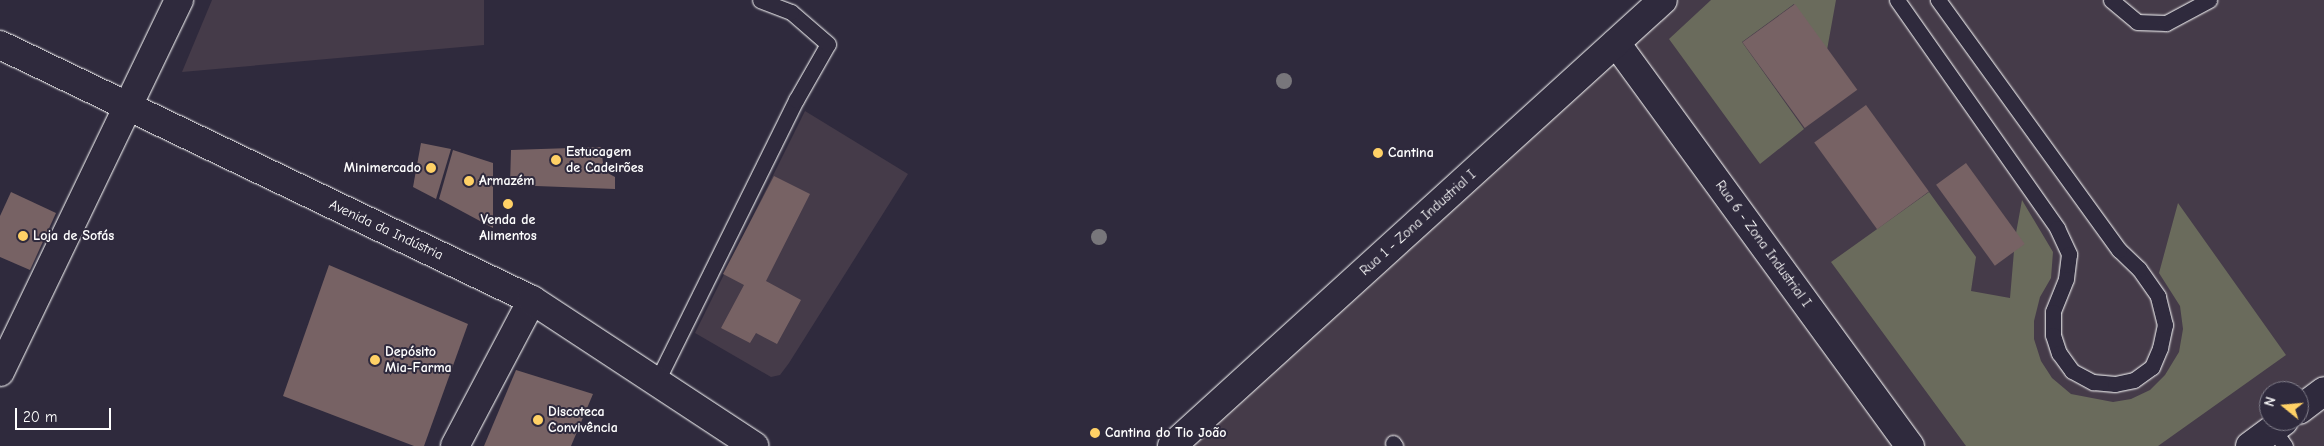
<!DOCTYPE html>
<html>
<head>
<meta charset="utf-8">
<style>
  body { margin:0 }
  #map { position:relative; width:2324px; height:446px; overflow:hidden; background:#2f2a3d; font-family:"Comic Neue",sans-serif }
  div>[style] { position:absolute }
  .built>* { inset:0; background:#453b49 }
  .green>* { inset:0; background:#6a6b5c }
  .building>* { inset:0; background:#776264; transform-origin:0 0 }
  .roads { filter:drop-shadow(0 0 1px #fff) drop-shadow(0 0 1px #fff) }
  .lane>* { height:15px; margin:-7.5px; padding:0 7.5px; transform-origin:7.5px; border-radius:7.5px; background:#2f2a3d }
  .street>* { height:28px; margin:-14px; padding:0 14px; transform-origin:14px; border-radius:14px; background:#2f2a3d }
  .secondary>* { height:28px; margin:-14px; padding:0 14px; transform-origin:14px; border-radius:14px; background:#2f2a3d }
  .trees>* { width:16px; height:16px; margin:-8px; border-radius:50%; background:#78767b }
  .dots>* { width:14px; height:14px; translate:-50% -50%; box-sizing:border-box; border:2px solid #2f2a3d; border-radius:50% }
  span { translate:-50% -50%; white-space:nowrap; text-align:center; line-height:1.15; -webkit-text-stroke:4px #2f2a3d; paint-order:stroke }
  .poi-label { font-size:14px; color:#fff; font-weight:700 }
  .left { translate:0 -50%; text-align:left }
  .right { translate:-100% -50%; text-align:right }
  .street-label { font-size:14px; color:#fff }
  .north { position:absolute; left:2259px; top:381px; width:50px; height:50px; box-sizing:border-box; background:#2f2a3d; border:1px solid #827f8b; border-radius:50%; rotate:287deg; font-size:14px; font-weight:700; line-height:20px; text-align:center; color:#fff }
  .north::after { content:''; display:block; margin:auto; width:18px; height:22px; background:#ffd166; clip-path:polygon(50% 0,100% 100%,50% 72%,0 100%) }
  .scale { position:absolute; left:15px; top:408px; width:96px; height:22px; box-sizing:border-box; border:2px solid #fff; border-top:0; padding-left:6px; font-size:15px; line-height:18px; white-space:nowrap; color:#fff; -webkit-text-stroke:4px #2f2a3d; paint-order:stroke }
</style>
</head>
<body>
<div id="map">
  <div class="built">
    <i style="clip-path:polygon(212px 0,484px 0,484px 45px,182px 72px)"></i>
    <i style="clip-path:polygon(evenodd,1663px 0,2324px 0,2324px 446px,1172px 446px,1663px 0,2269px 391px,2299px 391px,2299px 421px,2269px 421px,2269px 391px)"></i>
    <i style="clip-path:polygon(805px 111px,908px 174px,789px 363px,780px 375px,771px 377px,695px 333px)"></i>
  </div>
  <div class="green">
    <i style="clip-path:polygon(1711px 0,1836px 0,1827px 50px,1794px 4px,1742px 42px,1804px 129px,1760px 164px,1669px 39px)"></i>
    <i style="clip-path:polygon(1929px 192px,1976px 257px,1971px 291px,2010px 298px,2014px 251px,2024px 244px,2016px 233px,2022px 200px,2053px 252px,2051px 278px,2040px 297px,2034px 321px,2034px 339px,2041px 361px,2052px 378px,2071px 394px,2113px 402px,2131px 399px,2150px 390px,2165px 375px,2179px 352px,2183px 329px,2180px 306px,2159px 273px,2178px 203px,2286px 355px,2158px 446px,1966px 446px,1831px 262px)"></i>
  </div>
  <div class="building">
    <i style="left:1795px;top:4px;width:106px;height:65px;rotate:54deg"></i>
    <i style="left:1866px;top:105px;width:107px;height:64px;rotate:54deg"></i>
    <i style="clip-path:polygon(421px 143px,451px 149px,436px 199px,413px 187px)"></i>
    <i style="clip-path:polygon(601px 147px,604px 171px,615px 177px,615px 189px,510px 185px,511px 150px)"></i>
    <i style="clip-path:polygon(453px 150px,493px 163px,493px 228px,439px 199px)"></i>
    <i style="left:1966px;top:163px;width:100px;height:37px;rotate:54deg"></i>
    <i style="clip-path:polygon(774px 176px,810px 194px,766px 281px,801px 300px,777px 344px,756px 333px,750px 343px,721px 328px,744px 285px,723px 274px)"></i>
    <i style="clip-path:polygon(11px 192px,56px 213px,30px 270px,0 257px,0 216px)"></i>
    <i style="clip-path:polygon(329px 265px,468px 324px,424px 446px,414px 446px,283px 396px)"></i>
    <i style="clip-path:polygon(516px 370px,593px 394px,571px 446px,484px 446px)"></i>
  </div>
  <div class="roads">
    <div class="lane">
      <i style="left:1897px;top:0;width:279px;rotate:54.9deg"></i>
      <i style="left:2057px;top:228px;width:29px;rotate:65deg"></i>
      <i style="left:2069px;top:254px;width:25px;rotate:97deg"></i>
      <i style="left:2066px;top:279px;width:35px;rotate:112deg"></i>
      <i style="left:2053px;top:312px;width:23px;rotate:90deg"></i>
      <i style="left:2053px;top:335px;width:19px;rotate:72deg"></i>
      <i style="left:2059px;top:353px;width:22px;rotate:54deg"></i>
      <i style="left:2072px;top:371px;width:24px;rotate:28deg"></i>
      <i style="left:2093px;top:382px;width:22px;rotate:5deg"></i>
      <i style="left:2115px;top:384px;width:19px;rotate:-12deg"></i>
      <i style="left:2134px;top:380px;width:22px;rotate:-36deg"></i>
      <i style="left:2152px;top:367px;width:21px;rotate:-67deg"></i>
      <i style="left:2160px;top:348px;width:24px;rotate:-78deg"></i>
      <i style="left:2165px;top:325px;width:30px;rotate:-104deg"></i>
      <i style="left:2158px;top:296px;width:33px;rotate:-125deg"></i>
      <i style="left:2139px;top:269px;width:28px;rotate:-136deg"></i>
      <i style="left:2119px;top:250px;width:309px;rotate:-125.9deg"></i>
      <i style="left:2111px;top:0;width:34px;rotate:40deg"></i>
      <i style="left:2137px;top:22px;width:29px;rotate:2deg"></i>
      <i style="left:2166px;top:23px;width:49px;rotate:-28.1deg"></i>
      <i style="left:656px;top:383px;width:316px;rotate:-63.7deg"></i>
      <i style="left:796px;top:100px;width:64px;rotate:-60.3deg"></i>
      <i style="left:828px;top:44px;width:49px;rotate:-139.1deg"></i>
      <i style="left:791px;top:12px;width:33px;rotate:-159deg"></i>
      <i style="left:2273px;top:429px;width:21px;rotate:55deg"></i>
      <i style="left:1393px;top:443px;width:4px;rotate:56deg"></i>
    </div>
    <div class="street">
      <i style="left:1616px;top:43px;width:499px;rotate:53.9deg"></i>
      <i style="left:0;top:372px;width:413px;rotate:-64.3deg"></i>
      <i style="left:2299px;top:410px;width:31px;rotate:-37deg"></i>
      <i style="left:455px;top:446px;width:165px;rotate:-62.2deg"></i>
      <i style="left:1172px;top:446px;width:663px;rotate:-42.25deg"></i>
      <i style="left:2250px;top:446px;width:42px;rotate:-36.3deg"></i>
    </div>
    <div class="secondary">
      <i style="left:0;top:45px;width:590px;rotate:25.61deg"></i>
      <i style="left:532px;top:300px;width:266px;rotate:33.3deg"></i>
    </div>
  </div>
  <div class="trees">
    <i style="left:1284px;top:81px"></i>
    <i style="left:1099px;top:237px"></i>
  </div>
  <div class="dots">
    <i style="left:1378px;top:153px;background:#ffd166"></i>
    <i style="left:556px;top:160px;background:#ffd166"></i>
    <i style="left:431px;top:168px;background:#ffd166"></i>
    <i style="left:469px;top:181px;background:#ffd166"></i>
    <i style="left:508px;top:204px;background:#ffd166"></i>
    <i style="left:23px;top:236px;background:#ffd166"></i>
    <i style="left:375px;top:360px;background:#ffd166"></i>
    <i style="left:538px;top:420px;background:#ffd166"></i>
    <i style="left:1095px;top:433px;background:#ffd166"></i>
  </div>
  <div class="poi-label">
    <span class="left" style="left:566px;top:160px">Estucagem<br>de Cadeirões</span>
    <span class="left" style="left:1388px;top:153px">Cantina</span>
    <span class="right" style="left:421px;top:168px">Minimercado</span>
    <span class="left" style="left:479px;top:181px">Armazém</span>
    <span style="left:508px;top:228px">Venda de<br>Alimentos</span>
    <span class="left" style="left:33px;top:236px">Loja de Sofás</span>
    <span class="left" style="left:385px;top:360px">Depósito<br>Mia-Farma</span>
    <span class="left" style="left:548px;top:420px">Discoteca<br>Convivência</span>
    <span class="left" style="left:1105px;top:433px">Cantina do Tio João</span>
  </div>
  <div class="street-label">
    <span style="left:1418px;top:223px;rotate:-42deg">Rua 1 - Zona Industrial I</span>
    <span style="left:386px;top:230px;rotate:25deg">Avenida da Indústria</span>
    <span style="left:1763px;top:244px;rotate:54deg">Rua 6 - Zona Industrial I</span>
  </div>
  <div class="north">N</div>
  <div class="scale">20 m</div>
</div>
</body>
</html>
